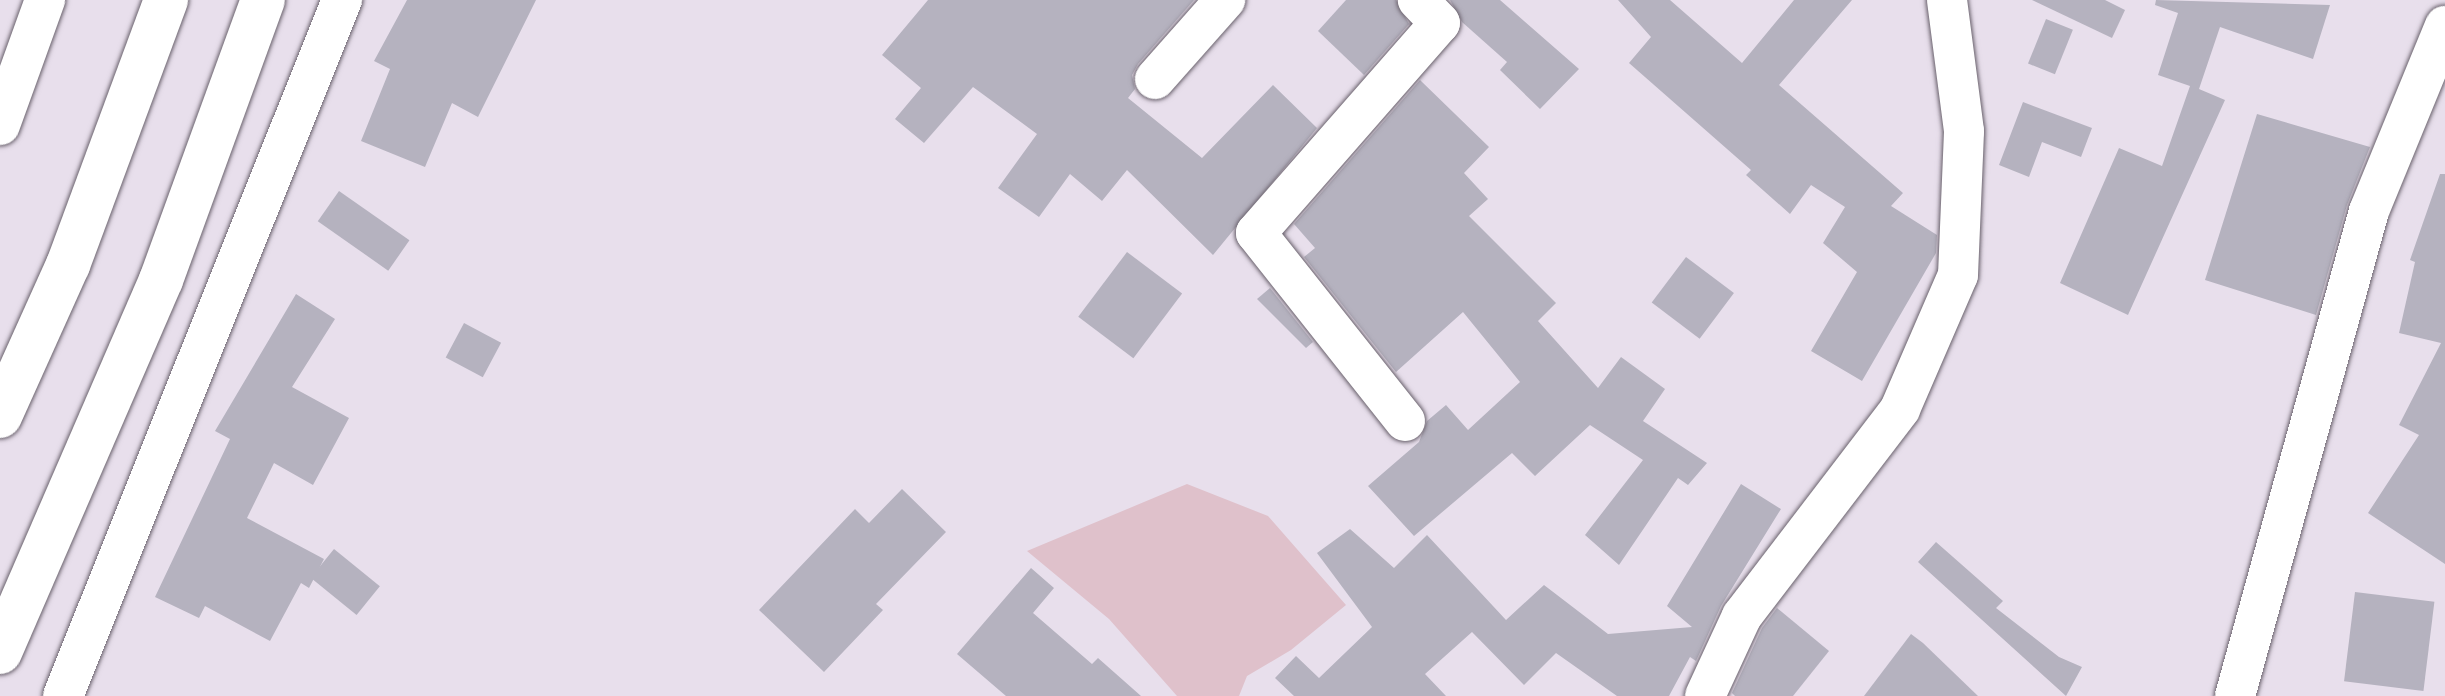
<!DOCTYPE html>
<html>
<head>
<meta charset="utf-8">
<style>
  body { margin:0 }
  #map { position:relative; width:2445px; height:696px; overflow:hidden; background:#e8dfec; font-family:Poppins,sans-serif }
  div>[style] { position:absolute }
  .green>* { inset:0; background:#dfc1cb }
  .building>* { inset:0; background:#b5b2bf; transform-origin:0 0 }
  .roads { filter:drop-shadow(0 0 2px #69616c) drop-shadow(0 0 2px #69616c) }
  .street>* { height:40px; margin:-20px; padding:0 20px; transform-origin:20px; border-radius:20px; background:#fff }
  .secondary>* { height:44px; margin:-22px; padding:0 22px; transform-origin:22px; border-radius:22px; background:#fff }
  span { translate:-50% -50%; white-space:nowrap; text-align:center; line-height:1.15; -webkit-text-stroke:7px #fff; paint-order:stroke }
</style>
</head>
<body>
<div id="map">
  <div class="green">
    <i style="clip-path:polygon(1187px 484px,1268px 516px,1346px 605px,1291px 650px,1247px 676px,1239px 696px,1177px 696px,1109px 619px,1027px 551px)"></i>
  </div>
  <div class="building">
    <i style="clip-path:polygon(407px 0,536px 0,478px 117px,452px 103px,425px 167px,361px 141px,390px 69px,374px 61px)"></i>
    <i style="clip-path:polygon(928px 0,1194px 0,1138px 64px,1132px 75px,1135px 89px,1128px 98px,1202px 158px,1273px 85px,1317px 128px,1213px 255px,1127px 170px,1102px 201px,1070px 174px,1039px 217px,998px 188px,1037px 134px,973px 87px,924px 143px,895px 119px,921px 88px,882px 55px)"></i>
    <i style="clip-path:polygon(1346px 0,1396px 0,1409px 24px,1364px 75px,1318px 31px)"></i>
    <i style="clip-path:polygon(1450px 0,1500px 0,1579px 69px,1540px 109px,1500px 70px,1507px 62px,1462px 22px)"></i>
    <i style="clip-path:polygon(1618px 0,1670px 0,1742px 63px,1794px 0,1852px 0,1779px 85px,1903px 193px,1891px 206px,1937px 235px,1936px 253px,1862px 381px,1811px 351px,1857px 272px,1823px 243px,1845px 207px,1811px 185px,1790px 214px,1746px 175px,1751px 170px,1629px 63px,1651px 37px)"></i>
    <i style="clip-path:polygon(2032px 0,2105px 0,2125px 10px,2112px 38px)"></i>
    <i style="clip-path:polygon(2156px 0,2330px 5px,2313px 59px,2220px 27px,2199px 89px,2225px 100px,2128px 315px,2060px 283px,2119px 148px,2162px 166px,2190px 86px,2158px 75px,2178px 13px,2155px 5px)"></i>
    <i style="left:2046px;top:19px;width:29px;height:48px;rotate:22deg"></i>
    <i style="clip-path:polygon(1420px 80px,1489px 147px,1464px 173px,1488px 199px,1469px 216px,1556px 303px,1538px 321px,1598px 388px,1621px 357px,1665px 389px,1643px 421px,1707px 463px,1688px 485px,1678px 478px,1619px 565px,1585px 535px,1643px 460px,1590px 425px,1535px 476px,1512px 453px,1414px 536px,1368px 486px,1419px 442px,1427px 421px,1446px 405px,1468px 430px,1520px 382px,1463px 312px,1396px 372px,1304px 257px,1315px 248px,1294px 224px)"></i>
    <i style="clip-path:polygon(2023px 102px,2092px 128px,2081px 157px,2042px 142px,2029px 177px,1999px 165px)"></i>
    <i style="clip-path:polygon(2257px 114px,2370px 147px,2347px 205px,2316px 315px,2205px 280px)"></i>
    <i style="clip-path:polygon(2440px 174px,2445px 174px,2445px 564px,2368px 513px,2419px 435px,2399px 425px,2441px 343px,2399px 333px,2415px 262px,2410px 260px)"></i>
    <i style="left:339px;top:191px;width:86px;height:37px;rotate:35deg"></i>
    <i style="left:1127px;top:252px;width:69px;height:81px;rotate:37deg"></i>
    <i style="left:1686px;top:257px;width:60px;height:57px;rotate:37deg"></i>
    <i style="clip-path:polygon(1270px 288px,1313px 342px,1306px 348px,1257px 299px)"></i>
    <i style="clip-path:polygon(296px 294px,335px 319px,292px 387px,349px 418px,313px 485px,274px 463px,247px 518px,324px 559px,309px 588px,301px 583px,270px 641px,205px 606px,199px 618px,155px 597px,230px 439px,215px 431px)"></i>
    <i style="left:464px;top:323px;width:42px;height:39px;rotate:28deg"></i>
    <i style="clip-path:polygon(1741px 484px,1781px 509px,1721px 606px,1696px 661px,1690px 657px,1669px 696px,1617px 696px,1556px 653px,1524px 685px,1472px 632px,1425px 674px,1446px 696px,1294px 696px,1275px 678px,1296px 656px,1319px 678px,1372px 627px,1317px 553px,1350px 529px,1394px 568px,1427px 535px,1506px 620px,1544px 585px,1608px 634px,1692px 627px,1667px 606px)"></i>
    <i style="clip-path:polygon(902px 489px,946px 532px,876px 604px,883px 610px,824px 672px,759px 610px,855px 509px,869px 523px)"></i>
    <i style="clip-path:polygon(1936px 542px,2003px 601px,1996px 608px,2059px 657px,2082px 667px,2066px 696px,1918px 562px)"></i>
    <i style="left:334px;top:549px;width:59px;height:37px;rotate:39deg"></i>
    <i style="clip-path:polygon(1031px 568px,1054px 588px,1033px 613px,1092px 664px,1098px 658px,1141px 696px,1006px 696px,957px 654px)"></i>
    <i style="left:2355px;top:592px;width:80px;height:90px;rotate:7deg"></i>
    <i style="clip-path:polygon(1777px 608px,1829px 651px,1793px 696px,1735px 696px,1732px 693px,1762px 628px)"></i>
    <i style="clip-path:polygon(1911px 634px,1923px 643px,1978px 696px,1864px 696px)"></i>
  </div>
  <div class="roads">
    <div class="street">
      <i style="left:1155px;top:79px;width:106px;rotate:-48.5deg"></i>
      <i style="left:0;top:125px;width:133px;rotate:-70.2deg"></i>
      <i style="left:1405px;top:421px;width:240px;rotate:-128.4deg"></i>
      <i style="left:1256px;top:233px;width:279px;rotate:-48.8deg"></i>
      <i style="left:1440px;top:23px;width:32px;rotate:-134deg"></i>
      <i style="left:63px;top:696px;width:750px;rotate:-68.16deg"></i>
      <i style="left:1705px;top:696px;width:88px;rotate:-65.2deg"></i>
      <i style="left:1742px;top:616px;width:260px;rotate:-52.6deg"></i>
      <i style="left:1900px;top:409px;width:146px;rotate:-66.6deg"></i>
      <i style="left:1958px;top:275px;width:144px;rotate:-87.6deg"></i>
      <i style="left:1964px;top:131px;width:132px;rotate:-97.4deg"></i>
      <i style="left:2235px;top:696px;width:503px;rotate:-74.56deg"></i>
      <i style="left:2369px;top:211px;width:200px;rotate:-67.7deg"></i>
    </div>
    <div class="secondary">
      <i style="left:0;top:416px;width:166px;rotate:-65.8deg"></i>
      <i style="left:68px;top:265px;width:283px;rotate:-69.7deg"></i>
      <i style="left:0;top:652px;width:405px;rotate:-66.6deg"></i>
      <i style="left:161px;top:280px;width:298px;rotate:-70deg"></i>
    </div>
  </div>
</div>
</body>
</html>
